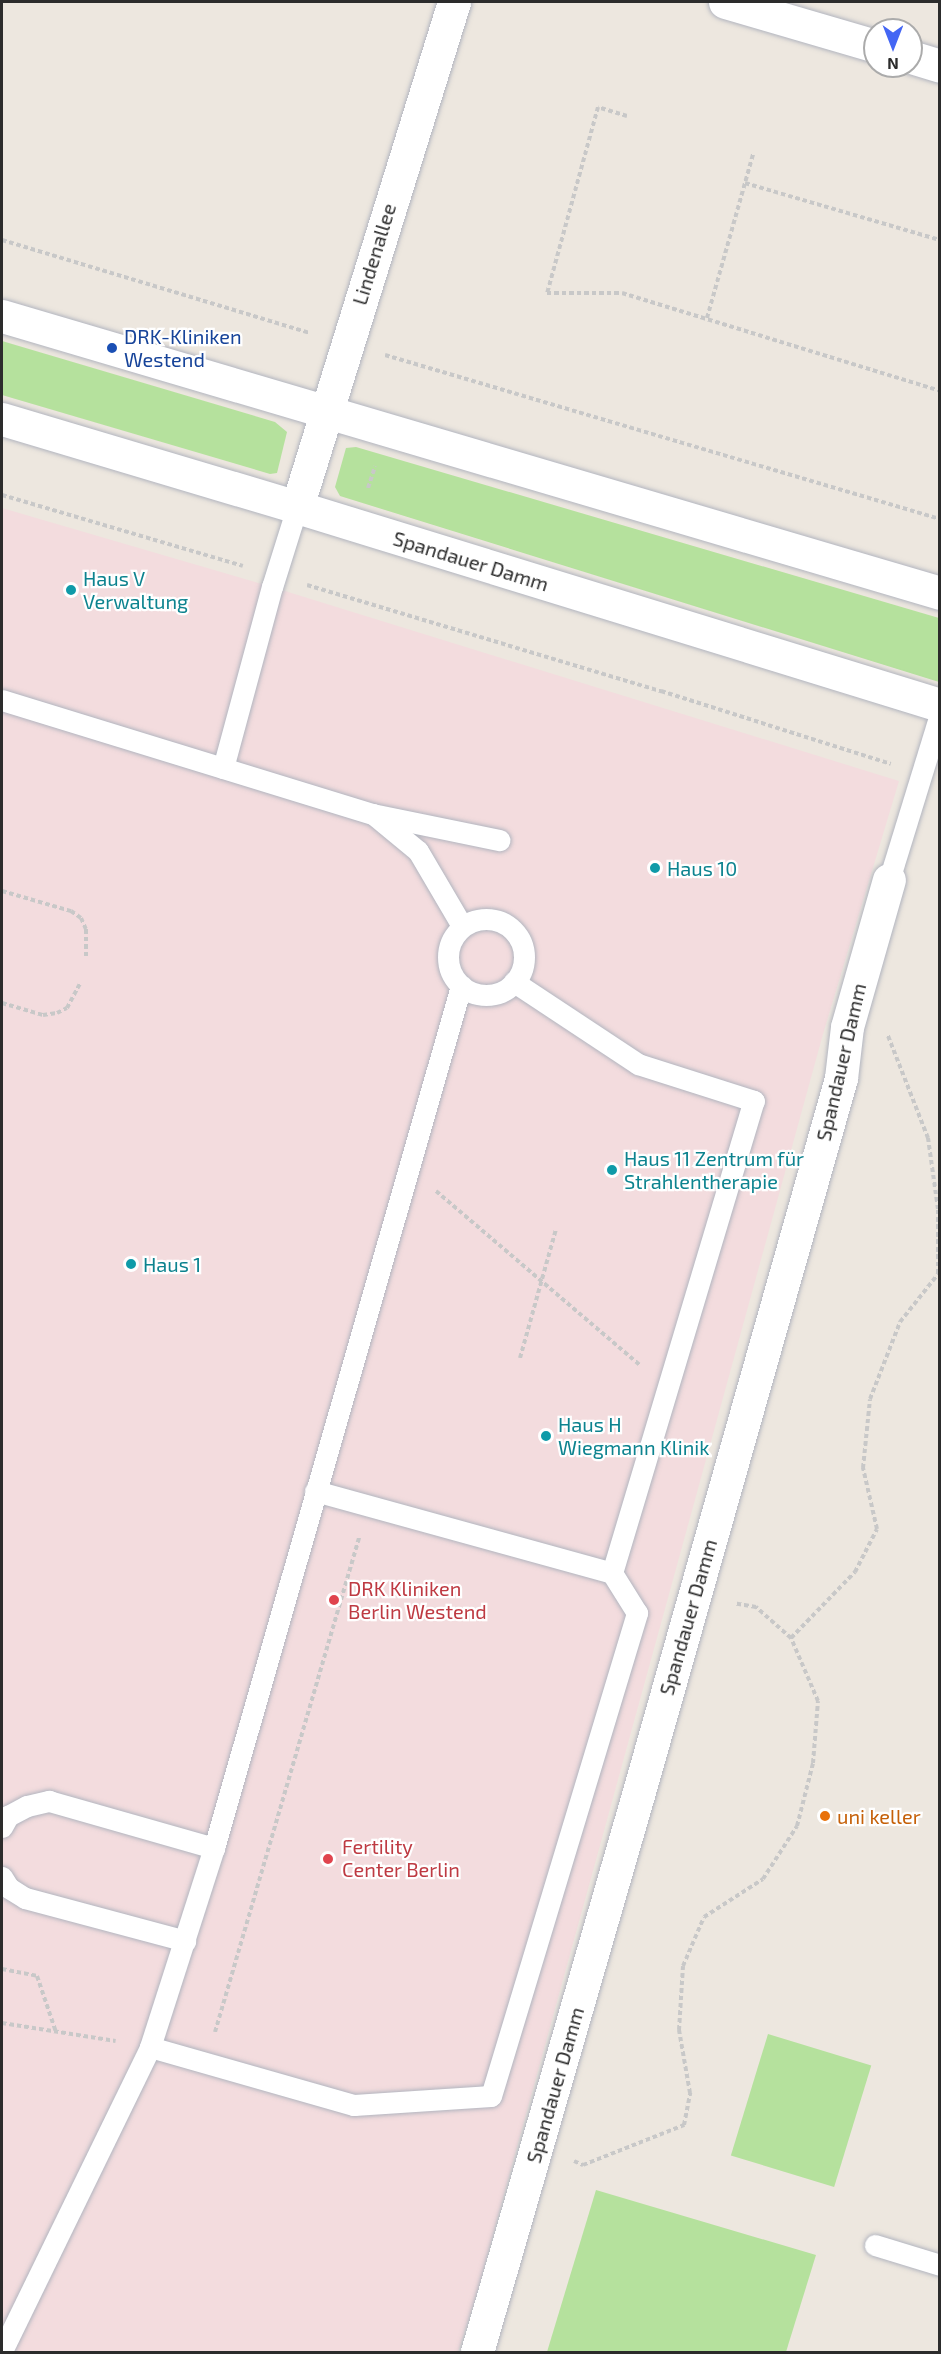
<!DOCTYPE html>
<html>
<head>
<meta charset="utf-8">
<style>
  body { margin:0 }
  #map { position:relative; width:941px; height:2354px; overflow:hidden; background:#ede7df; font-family:"Exo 2",sans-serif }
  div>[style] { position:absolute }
  .medical>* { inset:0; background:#f3dcde }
  .green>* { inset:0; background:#b5e19d; transform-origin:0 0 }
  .path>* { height:4px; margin-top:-2px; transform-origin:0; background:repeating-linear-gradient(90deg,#c8c8c8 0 4.5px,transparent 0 7.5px) }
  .roads { filter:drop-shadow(0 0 2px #b2b5bf) drop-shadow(0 0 2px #b2b5bf) }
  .service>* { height:21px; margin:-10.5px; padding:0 10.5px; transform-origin:10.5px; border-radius:10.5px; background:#fff }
  .service>.ring { margin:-10.5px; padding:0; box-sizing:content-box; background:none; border:21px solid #fff; border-radius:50% }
  .minor>* { height:33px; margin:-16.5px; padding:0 16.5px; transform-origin:16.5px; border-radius:16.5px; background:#fff }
  .secondary>* { height:33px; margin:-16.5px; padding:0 16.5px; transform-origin:16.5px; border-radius:16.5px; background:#fff }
  .dots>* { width:16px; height:16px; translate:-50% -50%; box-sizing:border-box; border:3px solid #fff; border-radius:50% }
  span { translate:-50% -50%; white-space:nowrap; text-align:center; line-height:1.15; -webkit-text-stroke:4.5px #fff; paint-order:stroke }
  .street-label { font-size:20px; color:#2c2c2c }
  .transit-label { font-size:20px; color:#164399 }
  .left { translate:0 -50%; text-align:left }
  .culture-label { font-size:20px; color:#0d838f }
  .health-label { font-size:20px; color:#be3a42 }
  .food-label { font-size:20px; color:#c56008 }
  .frame { position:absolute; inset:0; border:3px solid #2c2c2c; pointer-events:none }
  .north { position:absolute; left:863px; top:18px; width:60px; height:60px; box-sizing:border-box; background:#fff; border:2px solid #ababab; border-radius:50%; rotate:180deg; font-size:16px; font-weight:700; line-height:24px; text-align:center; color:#2c2c2c }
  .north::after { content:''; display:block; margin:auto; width:21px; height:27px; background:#4466f4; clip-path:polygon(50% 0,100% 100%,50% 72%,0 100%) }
</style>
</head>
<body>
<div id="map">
  <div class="medical">
    <i style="clip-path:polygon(2px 508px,272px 587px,899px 781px,823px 1034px,478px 2289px,458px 2352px,2px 2352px)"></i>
  </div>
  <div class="green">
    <i style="clip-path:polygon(2px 341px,275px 422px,287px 432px,277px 473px,270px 474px,2px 395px)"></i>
    <i style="clip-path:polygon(356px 447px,939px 618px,939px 682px,340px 496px,335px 487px,346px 448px)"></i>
    <i style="left:768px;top:2034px;width:108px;height:127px;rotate:17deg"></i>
    <i style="clip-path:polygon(596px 2190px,816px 2255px,786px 2352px,547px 2352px)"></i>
  </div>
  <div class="path">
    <i style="left:627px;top:116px;width:30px;rotate:-163deg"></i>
    <i style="left:598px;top:107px;width:193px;rotate:105.3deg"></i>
    <i style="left:547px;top:293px;width:75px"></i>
    <i style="left:622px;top:293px;width:333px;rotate:17.1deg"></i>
    <i style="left:745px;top:183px;width:203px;rotate:16.3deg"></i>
    <i style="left:2px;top:240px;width:322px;rotate:16.8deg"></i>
    <i style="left:707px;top:318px;width:170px;rotate:-74.3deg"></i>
    <i style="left:385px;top:355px;width:579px;rotate:16.46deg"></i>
    <i style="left:368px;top:488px;width:23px;rotate:-72deg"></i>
    <i style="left:2px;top:495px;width:251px;rotate:16.4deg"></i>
    <i style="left:307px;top:585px;width:370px;rotate:16.7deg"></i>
    <i style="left:661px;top:691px;width:241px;rotate:17.6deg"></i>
    <i style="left:2px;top:891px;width:72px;rotate:16.2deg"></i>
    <i style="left:71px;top:911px;width:12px;rotate:35deg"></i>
    <i style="left:81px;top:918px;width:12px;rotate:66deg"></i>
    <i style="left:86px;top:929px;width:29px;rotate:90deg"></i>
    <i style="left:2px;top:1003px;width:43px;rotate:16.3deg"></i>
    <i style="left:43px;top:1015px;width:14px;rotate:-8deg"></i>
    <i style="left:57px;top:1013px;width:11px;rotate:-27deg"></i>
    <i style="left:67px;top:1008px;width:27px;rotate:-62deg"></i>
    <i style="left:436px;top:1191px;width:268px;rotate:40.5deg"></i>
    <i style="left:520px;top:1358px;width:134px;rotate:-74.4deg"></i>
    <i style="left:791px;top:1638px;width:92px;rotate:-45.9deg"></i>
    <i style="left:855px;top:1572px;width:48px;rotate:-62.9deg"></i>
    <i style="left:877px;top:1529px;width:63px;rotate:-102.9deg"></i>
    <i style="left:863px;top:1468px;width:69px;rotate:-84.2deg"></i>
    <i style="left:870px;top:1399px;width:83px;rotate:-68.7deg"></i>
    <i style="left:900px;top:1322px;width:61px;rotate:-51.6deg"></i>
    <i style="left:938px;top:1274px;width:65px;rotate:-90deg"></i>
    <i style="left:938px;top:1209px;width:72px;rotate:-98deg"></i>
    <i style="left:928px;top:1138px;width:110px;rotate:-111.4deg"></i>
    <i style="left:2px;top:1969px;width:36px;rotate:11deg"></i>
    <i style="left:37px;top:1976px;width:59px;rotate:71.3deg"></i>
    <i style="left:2px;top:2023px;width:115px;rotate:9deg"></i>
    <i style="left:215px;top:2032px;width:515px;rotate:-73.75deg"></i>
    <i style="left:574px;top:2161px;width:10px;rotate:24deg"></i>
    <i style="left:583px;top:2165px;width:109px;rotate:-21.6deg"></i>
    <i style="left:684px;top:2125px;width:33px;rotate:-79deg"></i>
    <i style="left:690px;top:2093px;width:64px;rotate:-99.9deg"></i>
    <i style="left:679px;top:2030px;width:64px;rotate:-86.4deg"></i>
    <i style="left:683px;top:1966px;width:53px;rotate:-66.8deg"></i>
    <i style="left:704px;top:1917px;width:70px;rotate:-32.8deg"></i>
    <i style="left:763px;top:1879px;width:63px;rotate:-57.3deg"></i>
    <i style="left:797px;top:1826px;width:65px;rotate:-75.7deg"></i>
    <i style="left:813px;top:1763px;width:62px;rotate:-85.4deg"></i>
    <i style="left:818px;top:1701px;width:69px;rotate:-113.2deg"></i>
    <i style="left:791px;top:1638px;width:47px;rotate:-138.5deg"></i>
    <i style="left:756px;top:1607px;width:22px;rotate:-170deg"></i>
  </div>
  <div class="roads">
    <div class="service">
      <i style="left:2px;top:700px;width:388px;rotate:17.1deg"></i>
      <i style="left:373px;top:814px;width:58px;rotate:39.4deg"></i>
      <i style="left:418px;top:851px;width:87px;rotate:59.6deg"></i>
      <i style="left:223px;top:768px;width:188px;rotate:-74.9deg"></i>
      <i style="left:272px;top:587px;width:84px;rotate:-72.6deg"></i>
      <i style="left:377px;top:815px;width:125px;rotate:11.6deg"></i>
      <i style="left:889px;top:880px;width:174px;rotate:-72.9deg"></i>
      <i class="ring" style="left:448px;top:919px;width:55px;height:55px"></i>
      <i style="left:315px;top:1491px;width:308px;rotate:15.4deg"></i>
      <i style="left:2px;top:1827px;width:13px;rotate:-61deg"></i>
      <i style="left:8px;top:1816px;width:21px;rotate:-28deg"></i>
      <i style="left:27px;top:1806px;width:23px;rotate:-13deg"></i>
      <i style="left:49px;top:1801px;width:172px;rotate:15.9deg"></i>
      <i style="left:2px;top:1877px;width:13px;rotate:58deg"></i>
      <i style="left:9px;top:1888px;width:19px;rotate:32deg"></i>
      <i style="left:25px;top:1898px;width:166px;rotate:15deg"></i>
      <i style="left:150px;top:2047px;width:212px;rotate:15.9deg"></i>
      <i style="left:354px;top:2105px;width:137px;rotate:-3.8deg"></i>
      <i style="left:491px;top:2096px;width:505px;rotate:-73.18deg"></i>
      <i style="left:637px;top:1613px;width:47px;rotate:-122deg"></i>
      <i style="left:612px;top:1573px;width:493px;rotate:-73.3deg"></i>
      <i style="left:754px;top:1101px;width:122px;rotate:-162.3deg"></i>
      <i style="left:638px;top:1064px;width:149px;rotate:-146.5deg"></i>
      <i style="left:875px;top:2245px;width:68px;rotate:17.1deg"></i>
      <i style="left:2px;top:2351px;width:338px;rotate:-64deg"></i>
      <i style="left:150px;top:2047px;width:209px;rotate:-72.2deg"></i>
      <i style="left:214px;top:1848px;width:897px;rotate:-74.01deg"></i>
    </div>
    <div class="minor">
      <i style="left:725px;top:2px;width:156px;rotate:16.3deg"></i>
      <i style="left:911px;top:57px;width:30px;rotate:17deg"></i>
      <i style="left:297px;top:507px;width:529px;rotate:-72.73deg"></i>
      <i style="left:477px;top:2352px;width:580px;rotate:-73.88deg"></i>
      <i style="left:638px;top:1795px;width:745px;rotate:-74.19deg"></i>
      <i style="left:841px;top:1078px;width:51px;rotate:-83.3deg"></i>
      <i style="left:847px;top:1027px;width:153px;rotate:-74.1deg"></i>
    </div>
    <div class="secondary">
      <i style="left:2px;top:316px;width:978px;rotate:16.45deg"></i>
      <i style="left:2px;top:419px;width:308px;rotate:16.6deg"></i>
      <i style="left:297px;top:507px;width:673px;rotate:17.12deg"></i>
    </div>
  </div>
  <div class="dots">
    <i style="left:112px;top:348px;background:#1a4fb4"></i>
    <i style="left:71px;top:590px;background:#0f9aa8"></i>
    <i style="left:655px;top:868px;background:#0f9aa8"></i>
    <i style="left:612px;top:1170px;background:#0f9aa8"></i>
    <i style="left:131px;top:1264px;background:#0f9aa8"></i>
    <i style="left:546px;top:1436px;background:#0f9aa8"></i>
    <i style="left:334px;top:1600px;background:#e0444e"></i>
    <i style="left:825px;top:1816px;background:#e8710a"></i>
    <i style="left:328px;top:1859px;background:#e0444e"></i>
  </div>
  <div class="street-label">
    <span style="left:374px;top:254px;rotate:-73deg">Lindenallee</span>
    <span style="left:471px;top:561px;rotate:17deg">Spandauer Damm</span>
    <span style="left:841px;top:1062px;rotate:-77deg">Spandauer Damm</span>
    <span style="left:688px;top:1617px;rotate:-74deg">Spandauer Damm</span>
    <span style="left:555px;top:2085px;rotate:-74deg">Spandauer Damm</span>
  </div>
  <div class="transit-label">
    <span class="left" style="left:124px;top:348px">DRK-Kliniken<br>Westend</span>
  </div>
  <div class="culture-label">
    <span class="left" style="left:83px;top:590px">Haus V<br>Verwaltung</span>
    <span class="left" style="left:667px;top:868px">Haus 10</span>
    <span class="left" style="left:624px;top:1170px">Haus 11 Zentrum für<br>Strahlentherapie</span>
    <span class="left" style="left:143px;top:1264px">Haus 1</span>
    <span class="left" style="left:558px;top:1436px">Haus H<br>Wiegmann Klinik</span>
  </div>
  <div class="health-label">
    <span class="left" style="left:348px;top:1600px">DRK Kliniken<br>Berlin Westend</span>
    <span class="left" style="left:342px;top:1858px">Fertility<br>Center Berlin</span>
  </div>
  <div class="food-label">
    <span class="left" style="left:837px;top:1816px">uni keller</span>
  </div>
  <div class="frame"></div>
  <div class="north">N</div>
</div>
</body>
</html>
